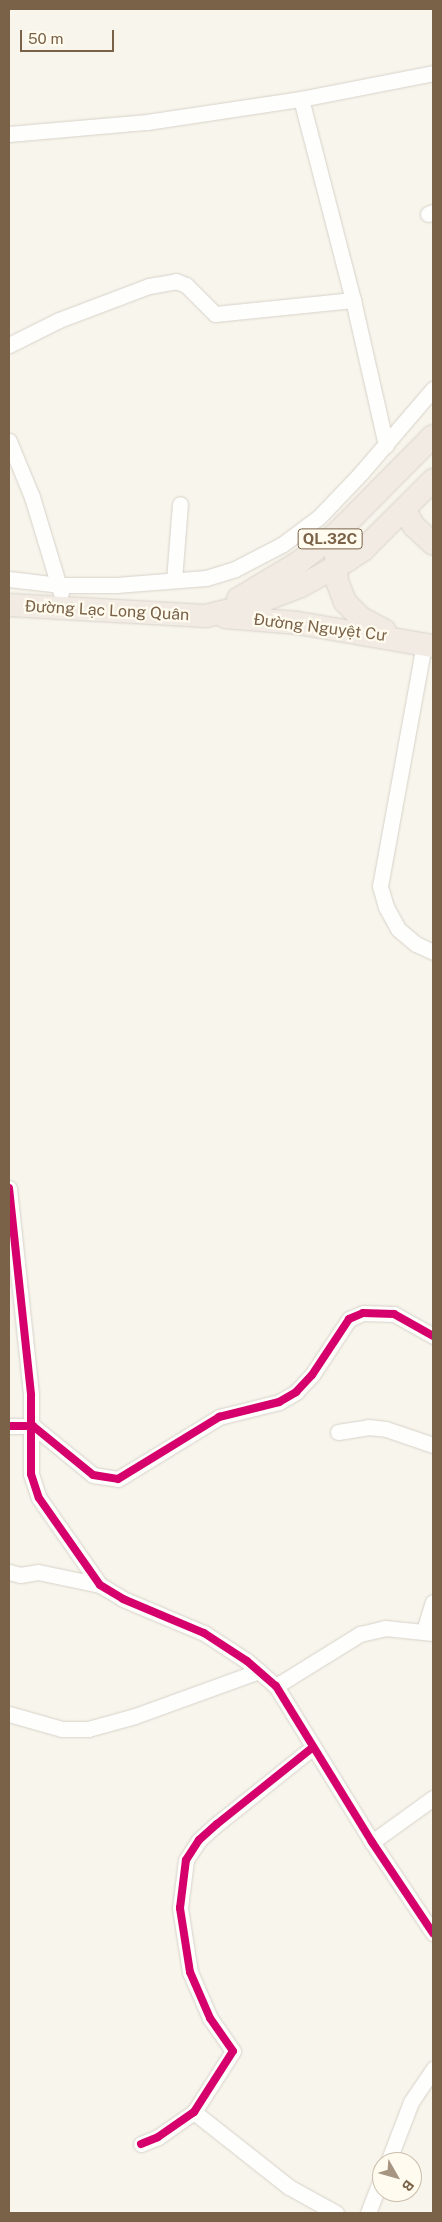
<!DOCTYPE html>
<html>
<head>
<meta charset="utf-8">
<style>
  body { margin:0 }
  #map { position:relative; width:442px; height:2222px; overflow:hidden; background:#f8f5ec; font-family:"Public Sans",sans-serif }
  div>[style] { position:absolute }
  .roads { filter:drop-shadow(0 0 1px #d7d2ca) drop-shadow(0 0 1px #d7d2ca) }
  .minor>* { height:15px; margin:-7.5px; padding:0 7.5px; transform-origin:7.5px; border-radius:7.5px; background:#fefefc }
  .highway>* { height:22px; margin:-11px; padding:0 11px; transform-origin:11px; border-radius:11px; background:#f2ebe4 }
  .cycleway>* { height:8px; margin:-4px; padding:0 4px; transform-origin:4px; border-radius:4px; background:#d6006c }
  span { translate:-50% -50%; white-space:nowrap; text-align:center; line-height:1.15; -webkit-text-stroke:4.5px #fffbee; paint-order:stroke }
  .shield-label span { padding:1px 4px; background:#fffbee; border:1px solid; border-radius:4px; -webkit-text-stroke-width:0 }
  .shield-label { font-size:15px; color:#7a6248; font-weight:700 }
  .street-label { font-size:16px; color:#7a6248 }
  .frame { position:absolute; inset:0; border:10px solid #7a6248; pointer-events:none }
  .north { position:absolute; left:372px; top:2152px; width:50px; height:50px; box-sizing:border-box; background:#fffbee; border:1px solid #cabeac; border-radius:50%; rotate:128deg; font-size:14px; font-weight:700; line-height:20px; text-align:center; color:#7a6248 }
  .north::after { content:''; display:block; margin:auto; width:18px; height:22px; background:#a69581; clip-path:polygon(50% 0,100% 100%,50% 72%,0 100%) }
  .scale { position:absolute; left:20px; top:30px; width:94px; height:22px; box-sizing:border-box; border:2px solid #7a6248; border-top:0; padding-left:6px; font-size:15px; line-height:18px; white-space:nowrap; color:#7a6248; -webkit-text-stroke:4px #fffbee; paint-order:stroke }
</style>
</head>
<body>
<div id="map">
  <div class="roads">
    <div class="minor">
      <i style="left:301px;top:99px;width:208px;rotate:75.5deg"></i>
      <i style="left:353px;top:300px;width:149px;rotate:77.2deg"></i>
      <i style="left:9px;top:134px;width:139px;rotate:-5deg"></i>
      <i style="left:147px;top:122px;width:156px;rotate:-8.5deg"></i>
      <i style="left:301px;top:99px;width:135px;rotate:-11.1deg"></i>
      <i style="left:428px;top:214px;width:5px;rotate:-22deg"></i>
      <i style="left:9px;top:345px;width:56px;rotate:-26.6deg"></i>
      <i style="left:59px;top:320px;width:96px;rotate:-20.7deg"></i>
      <i style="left:149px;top:286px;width:27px;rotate:-10deg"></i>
      <i style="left:176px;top:281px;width:11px;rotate:22deg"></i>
      <i style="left:186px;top:285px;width:41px;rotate:45deg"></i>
      <i style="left:215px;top:314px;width:139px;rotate:-5.8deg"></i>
      <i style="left:9px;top:441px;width:61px;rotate:67.7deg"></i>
      <i style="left:32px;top:497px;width:100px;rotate:73.2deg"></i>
      <i style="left:9px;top:579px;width:50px;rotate:6.8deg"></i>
      <i style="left:59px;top:585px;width:57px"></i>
      <i style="left:116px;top:585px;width:90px;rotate:-4.4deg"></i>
      <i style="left:206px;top:578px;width:30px;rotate:-17deg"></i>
      <i style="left:235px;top:569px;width:54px;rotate:-27.5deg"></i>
      <i style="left:283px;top:544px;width:45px;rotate:-36.9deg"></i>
      <i style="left:319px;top:517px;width:61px;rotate:-46.3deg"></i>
      <i style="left:361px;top:473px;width:111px;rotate:-49.4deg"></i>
      <i style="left:174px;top:580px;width:76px;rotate:-85.5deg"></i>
      <i style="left:424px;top:644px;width:246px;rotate:100.3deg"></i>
      <i style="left:380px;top:886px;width:22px;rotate:74deg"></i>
      <i style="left:386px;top:907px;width:25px;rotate:61deg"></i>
      <i style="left:398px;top:929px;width:23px;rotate:40deg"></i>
      <i style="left:416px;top:944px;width:19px;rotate:25deg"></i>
      <i style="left:9px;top:1188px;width:208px;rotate:83.9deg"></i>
      <i style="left:31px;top:1395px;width:79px;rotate:90deg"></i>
      <i style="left:31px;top:1474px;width:25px;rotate:72deg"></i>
      <i style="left:39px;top:1498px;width:106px;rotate:55deg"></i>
      <i style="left:100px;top:1585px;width:27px;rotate:31deg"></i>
      <i style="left:123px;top:1599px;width:88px;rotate:22.8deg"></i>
      <i style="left:204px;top:1633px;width:51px;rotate:33.1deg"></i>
      <i style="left:247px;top:1661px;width:38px;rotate:41deg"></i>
      <i style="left:276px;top:1686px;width:183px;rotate:58.4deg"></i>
      <i style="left:372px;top:1842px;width:110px;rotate:56.2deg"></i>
      <i style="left:9px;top:1426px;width:24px"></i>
      <i style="left:33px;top:1426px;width:77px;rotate:39.2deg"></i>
      <i style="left:93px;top:1475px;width:25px;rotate:9deg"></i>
      <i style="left:118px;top:1479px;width:119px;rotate:-31.5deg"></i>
      <i style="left:219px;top:1417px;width:62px;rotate:-14deg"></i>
      <i style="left:279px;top:1402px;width:20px;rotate:-30deg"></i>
      <i style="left:296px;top:1392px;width:23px;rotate:-47deg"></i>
      <i style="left:312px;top:1375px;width:67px;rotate:-56.5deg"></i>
      <i style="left:349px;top:1319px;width:15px;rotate:-23deg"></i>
      <i style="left:363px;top:1313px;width:31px;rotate:2deg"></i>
      <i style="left:394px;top:1314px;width:45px;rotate:29.4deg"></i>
      <i style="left:338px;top:1432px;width:30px;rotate:-9deg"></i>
      <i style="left:368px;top:1427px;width:18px;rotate:6deg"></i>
      <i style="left:386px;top:1429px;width:50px;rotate:18.8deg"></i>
      <i style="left:9px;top:1572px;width:11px;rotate:15deg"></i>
      <i style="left:20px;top:1575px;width:18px;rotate:-9deg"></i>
      <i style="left:38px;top:1572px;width:63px;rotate:11.8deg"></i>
      <i style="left:424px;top:1631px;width:30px;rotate:-73deg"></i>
      <i style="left:276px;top:1686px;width:99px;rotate:-31.8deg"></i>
      <i style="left:360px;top:1634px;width:26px;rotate:-13deg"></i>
      <i style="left:385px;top:1628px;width:48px;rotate:5.9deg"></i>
      <i style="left:9px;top:1714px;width:55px;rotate:15.8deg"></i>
      <i style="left:62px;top:1729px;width:26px"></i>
      <i style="left:88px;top:1729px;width:49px;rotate:-15.5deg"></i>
      <i style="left:135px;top:1716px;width:132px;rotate:-19.9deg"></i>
      <i style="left:372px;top:1842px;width:75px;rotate:-35.8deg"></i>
      <i style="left:194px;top:2112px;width:121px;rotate:38.3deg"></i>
      <i style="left:289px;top:2187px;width:54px;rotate:29deg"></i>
      <i style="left:141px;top:2144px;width:18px;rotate:-22deg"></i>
      <i style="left:158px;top:2137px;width:44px;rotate:-34.8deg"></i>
      <i style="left:194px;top:2112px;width:72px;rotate:-57.4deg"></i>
      <i style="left:233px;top:2051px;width:40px;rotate:-124.9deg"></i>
      <i style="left:210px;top:2018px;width:50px;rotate:-113.5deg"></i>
      <i style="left:190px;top:1972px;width:65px;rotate:-98.9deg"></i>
      <i style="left:180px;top:1908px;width:48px;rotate:-82.9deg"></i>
      <i style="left:186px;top:1860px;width:24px;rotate:-57deg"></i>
      <i style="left:199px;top:1840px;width:24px;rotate:-42deg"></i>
      <i style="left:217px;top:1824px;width:123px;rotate:-38.7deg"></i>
      <i style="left:388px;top:2162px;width:64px;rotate:-69deg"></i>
      <i style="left:411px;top:2102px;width:40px;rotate:-56deg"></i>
      <i style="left:368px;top:2213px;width:39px;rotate:-69deg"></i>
    </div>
    <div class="highway">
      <i style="left:404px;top:509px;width:20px;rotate:60deg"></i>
      <i style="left:414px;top:526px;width:26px;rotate:43deg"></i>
      <i style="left:336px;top:554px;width:27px;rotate:88deg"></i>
      <i style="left:337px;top:581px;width:22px;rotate:69deg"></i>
      <i style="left:345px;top:602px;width:23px;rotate:45deg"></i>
      <i style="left:361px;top:618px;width:27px;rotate:28deg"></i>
      <i style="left:238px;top:599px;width:70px;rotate:-31deg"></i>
      <i style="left:298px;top:563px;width:49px;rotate:-37.6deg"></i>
      <i style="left:337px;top:533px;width:136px;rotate:-45.3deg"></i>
      <i style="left:9px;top:605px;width:197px;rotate:3.2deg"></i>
      <i style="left:206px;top:616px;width:53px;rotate:-14.3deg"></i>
      <i style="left:257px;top:603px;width:47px;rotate:-21.1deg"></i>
      <i style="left:301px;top:586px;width:54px;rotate:-29deg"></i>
      <i style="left:348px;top:560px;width:18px;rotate:-34deg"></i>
      <i style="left:363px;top:550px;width:99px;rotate:-45deg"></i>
      <i style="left:225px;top:617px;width:73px;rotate:4.7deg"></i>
      <i style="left:298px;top:623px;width:137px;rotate:9.7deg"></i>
    </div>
  </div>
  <div class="cycleway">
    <i style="left:9px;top:1188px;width:208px;rotate:83.9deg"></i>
    <i style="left:31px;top:1395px;width:79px;rotate:90deg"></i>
    <i style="left:31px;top:1474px;width:25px;rotate:72deg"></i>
    <i style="left:39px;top:1498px;width:106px;rotate:55deg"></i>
    <i style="left:100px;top:1585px;width:27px;rotate:31deg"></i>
    <i style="left:123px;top:1599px;width:88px;rotate:22.8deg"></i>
    <i style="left:204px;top:1633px;width:51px;rotate:33.1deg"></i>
    <i style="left:247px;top:1661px;width:38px;rotate:41deg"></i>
    <i style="left:276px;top:1686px;width:183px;rotate:58.4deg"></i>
    <i style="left:372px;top:1842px;width:110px;rotate:56.2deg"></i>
    <i style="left:9px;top:1426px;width:24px"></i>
    <i style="left:33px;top:1426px;width:77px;rotate:39.2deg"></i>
    <i style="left:93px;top:1475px;width:25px;rotate:9deg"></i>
    <i style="left:118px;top:1479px;width:119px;rotate:-31.5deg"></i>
    <i style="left:219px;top:1417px;width:62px;rotate:-14deg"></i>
    <i style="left:279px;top:1402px;width:20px;rotate:-30deg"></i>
    <i style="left:296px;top:1392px;width:23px;rotate:-47deg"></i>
    <i style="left:312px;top:1375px;width:67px;rotate:-56.5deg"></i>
    <i style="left:349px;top:1319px;width:15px;rotate:-23deg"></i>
    <i style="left:363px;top:1313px;width:31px;rotate:2deg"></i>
    <i style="left:394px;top:1314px;width:45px;rotate:29.4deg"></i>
    <i style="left:141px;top:2144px;width:18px;rotate:-22deg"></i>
    <i style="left:158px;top:2137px;width:44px;rotate:-34.8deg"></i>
    <i style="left:194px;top:2112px;width:72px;rotate:-57.4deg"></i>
    <i style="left:233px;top:2051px;width:40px;rotate:-124.9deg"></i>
    <i style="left:210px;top:2018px;width:50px;rotate:-113.5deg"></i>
    <i style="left:190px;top:1972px;width:65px;rotate:-98.9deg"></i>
    <i style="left:180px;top:1908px;width:48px;rotate:-82.9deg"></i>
    <i style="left:186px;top:1860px;width:24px;rotate:-57deg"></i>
    <i style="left:199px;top:1840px;width:24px;rotate:-42deg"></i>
    <i style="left:217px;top:1824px;width:123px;rotate:-38.7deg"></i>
  </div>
  <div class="shield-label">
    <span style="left:330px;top:539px">QL.32C</span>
  </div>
  <div class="street-label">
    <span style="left:107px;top:611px;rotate:3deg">Đường Lạc Long Quân</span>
    <span style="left:320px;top:628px;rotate:7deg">Đường Nguyệt Cư</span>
  </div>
  <div class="frame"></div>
  <div class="north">B</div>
  <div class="scale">50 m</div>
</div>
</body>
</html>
